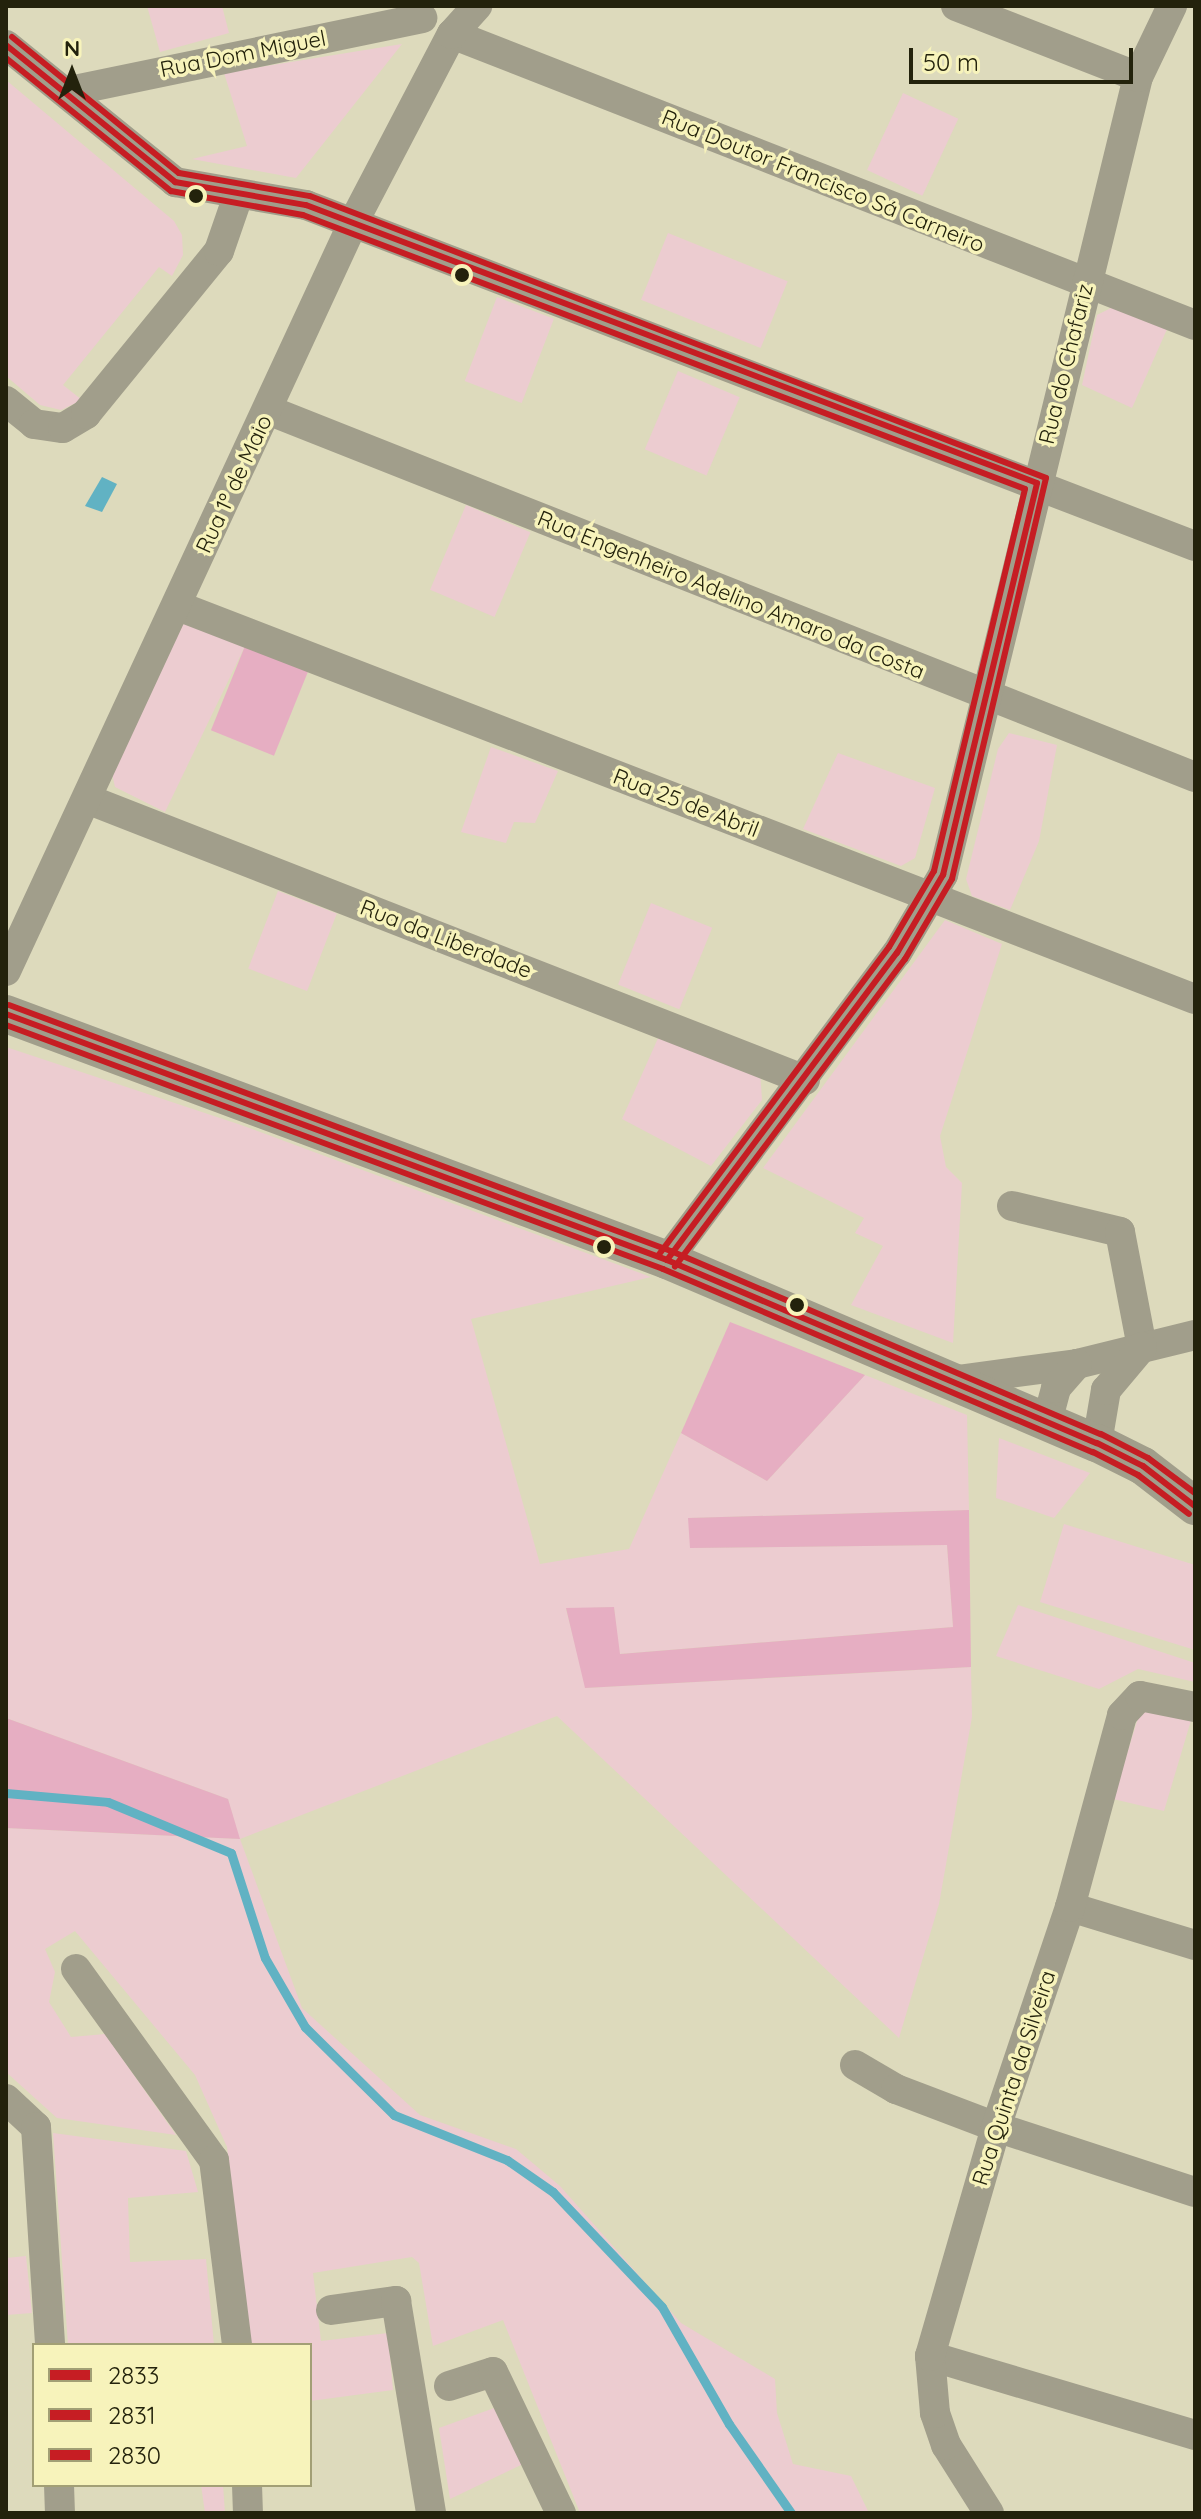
<!DOCTYPE html>
<html>
<head>
<meta charset="utf-8">
<style>
  body { margin:0 }
  #map { position:relative; width:1201px; height:2519px; overflow:hidden; background:#dddabc; font-family:Quicksand,sans-serif }
  div>[style] { position:absolute }
  .green>* { inset:0; background:#ecccd0; transform-origin:0 0 }
  .forest>* { inset:0; background:#e6aec2; transform-origin:0 0 }
  .water>* { inset:0; background:#61b2c3 }
  .stream>* { height:9px; margin:-4.5px; padding:0 4.5px; transform-origin:4.5px; border-radius:4.5px; background:#61b2c3 }
  .minor>* { height:30px; margin:-15px; padding:0 15px; transform-origin:15px; border-radius:15px; background:#a19e8b }
  .tertiary>* { height:38px; margin:-19px; padding:0 19px; transform-origin:19px; border-radius:19px; background:#a19e8b }
  .bus-1>* { height:6px; margin:-3px; padding:0 3px; transform-origin:3px; border-radius:3px; background:#c61d23 }
  .bus-2>* { height:6px; margin:-3px; padding:0 3px; transform-origin:3px; border-radius:3px; background:#c61d23 }
  .bus-3>* { height:6px; margin:-3px; padding:0 3px; transform-origin:3px; border-radius:3px; background:#c61d23 }
  .dots>* { width:22px; height:22px; translate:-50% -50%; box-sizing:border-box; border:4px solid #f7f3bb; border-radius:50% }
  span { translate:-50% -50%; white-space:nowrap; text-align:center; line-height:1.15; -webkit-text-stroke:7px #f7f3bb; paint-order:stroke }
  .street-label { font-size:22px; color:#23220c }
  .frame { position:absolute; inset:0; border:8px solid #23220c; pointer-events:none }
  .legend { position:absolute; left:32px; top:2343px; width:280px; height:144px; box-sizing:border-box; background:#f7f3bb; border:2px solid #a29f75; margin:0; padding:10px 14px; list-style:none; font-size:24px; color:#23220c }
  .legend li { display:flex; align-items:center; gap:16px; height:40px }
  .legend b { width:40px; border:2px solid #a29f75 }
  .north { position:absolute; left:32px; top:32px; width:80px; height:80px; -webkit-text-stroke:6px #f7f3bb; paint-order:stroke; rotate:0deg; font-size:22px; font-weight:700; line-height:32px; text-align:center; color:#23220c }
  .north::after { content:''; display:block; margin:auto; width:28px; height:36px; background:#23220c; clip-path:polygon(50% 0,100% 100%,50% 72%,0 100%) }
  .scale { position:absolute; left:909px; top:48px; width:224px; height:36px; box-sizing:border-box; border:4px solid #23220c; border-top:0; padding-left:10px; font-size:24px; line-height:28px; white-space:nowrap; color:#23220c; -webkit-text-stroke:6px #f7f3bb; paint-order:stroke }
</style>
</head>
<body>
<div id="map">
  <div class="green">
    <i style="clip-path:polygon(147px 6px,222px 6px,229px 33px,160px 52px)"></i>
    <i style="clip-path:polygon(402px 44px,296px 178px,192px 159px,247px 146px,224px 73px)"></i>
    <i style="clip-path:polygon(6px 80px,174px 221px,182px 235px,183px 255px,172px 276px,159px 267px,63px 385px,82px 400px,61px 410px,40px 405px,6px 376px)"></i>
    <i style="left:903px;top:93px;width:61px;height:85px;rotate:25deg"></i>
    <i style="left:668px;top:233px;width:129px;height:72px;rotate:22deg"></i>
    <i style="left:497px;top:297px;width:61px;height:90px;rotate:21deg"></i>
    <i style="clip-path:polygon(1115px 306px,1168px 327px,1132px 408px,1082px 385px,1097px 315px)"></i>
    <i style="left:678px;top:371px;width:67px;height:85px;rotate:23deg"></i>
    <i style="left:466px;top:505px;width:70px;height:92px;rotate:23deg"></i>
    <i style="clip-path:polygon(186px 623px,245px 646px,165px 812px,115px 787px,112px 774px,174px 630px)"></i>
    <i style="clip-path:polygon(1009px 733px,1057px 745px,1039px 841px,1010px 910px,972px 896px,966px 879px,998px 749px)"></i>
    <i style="clip-path:polygon(491px 747px,558px 771px,535px 823px,514px 822px,506px 843px,461px 832px)"></i>
    <i style="clip-path:polygon(838px 753px,935px 788px,915px 858px,901px 866px,803px 829px)"></i>
    <i style="left:278px;top:891px;width:63px;height:83px;rotate:21deg"></i>
    <i style="left:651px;top:903px;width:66px;height:88px;rotate:22deg"></i>
    <i style="clip-path:polygon(945px 920px,1002px 944px,940px 1136px,946px 1167px,962px 1183px,953px 1343px,851px 1305px,883px 1246px,855px 1233px,864px 1218px,763px 1168px)"></i>
    <i style="clip-path:polygon(659px 1036px,760px 1071px,762px 1100px,711px 1166px,622px 1119px)"></i>
    <i style="clip-path:polygon(6px 1047px,241px 1125px,651px 1277px,471px 1319px,540px 1564px,629px 1549px,681px 1433px,767px 1481px,865px 1375px,967px 1415px,969px 1510px,689px 1518px,691px 1548px,947px 1545px,953px 1627px,619px 1654px,614px 1607px,566px 1609px,586px 1688px,971px 1667px,972px 1717px,939px 1904px,899px 2038px,557px 1716px,240px 1839px,302px 2008px,420px 2115px,516px 2149px,560px 2186px,681px 2323px,775px 2379px,777px 2413px,793px 2464px,851px 2476px,869px 2513px,580px 2513px,503px 2320px,433px 2346px,419px 2263px,412px 2257px,313px 2273px,321px 2341px,388px 2333px,393px 2390px,310px 2401px,310px 2345px,250px 2345px,227px 2147px,195px 2075px,75px 1931px,45px 1949px,55px 1972px,49px 2002px,71px 2037px,105px 2034px,176px 2135px,57px 2118px,6px 2072px,6px 1828px,239px 1839px,228px 1799px,6px 1718px)"></i>
    <i style="clip-path:polygon(999px 1438px,1090px 1473px,1054px 1518px,996px 1498px)"></i>
    <i style="clip-path:polygon(1064px 1524px,1195px 1565px,1195px 1650px,1040px 1602px)"></i>
    <i style="clip-path:polygon(1018px 1605px,1195px 1663px,1195px 1682px,1138px 1669px,1099px 1689px,996px 1656px)"></i>
    <i style="clip-path:polygon(1147px 1708px,1192px 1717px,1164px 1811px,1113px 1799px,1138px 1718px)"></i>
    <i style="clip-path:polygon(53px 2133px,186px 2151px,198px 2192px,128px 2198px,130px 2262px,206px 2259px,214px 2345px,68px 2345px)"></i>
    <i style="clip-path:polygon(26px 2256px,32px 2313px,6px 2315px,6px 2258px)"></i>
    <i style="clip-path:polygon(497px 2407px,527px 2462px,450px 2499px,439px 2428px)"></i>
    <i style="clip-path:polygon(201px 2485px,223px 2485px,225px 2513px,205px 2513px)"></i>
  </div>
  <div class="forest">
    <i style="left:245px;top:646px;width:68px;height:91px;rotate:22deg"></i>
    <i style="clip-path:polygon(730px 1322px,865px 1375px,767px 1481px,681px 1433px)"></i>
    <i style="clip-path:polygon(969px 1510px,971px 1667px,585px 1688px,566px 1608px,614px 1607px,620px 1654px,953px 1627px,947px 1545px,690px 1548px,688px 1518px)"></i>
    <i style="clip-path:polygon(6px 1718px,228px 1799px,240px 1839px,6px 1828px)"></i>
  </div>
  <div class="water">
    <i style="clip-path:polygon(102px 477px,117px 484px,102px 512px,85px 506px)"></i>
  </div>
  <div class="stream">
    <i style="left:6px;top:1793px;width:102px;rotate:5deg"></i>
    <i style="left:108px;top:1802px;width:133px;rotate:22.5deg"></i>
    <i style="left:231px;top:1853px;width:110px;rotate:72.1deg"></i>
    <i style="left:265px;top:1958px;width:80px;rotate:59.9deg"></i>
    <i style="left:305px;top:2027px;width:125px;rotate:44.7deg"></i>
    <i style="left:394px;top:2115px;width:122px;rotate:21.7deg"></i>
    <i style="left:507px;top:2160px;width:56px;rotate:34.8deg"></i>
    <i style="left:553px;top:2192px;width:158px;rotate:46.5deg"></i>
    <i style="left:662px;top:2307px;width:135px;rotate:60.2deg"></i>
    <i style="left:729px;top:2424px;width:108px;rotate:55.1deg"></i>
  </div>
  <div class="minor">
    <i style="left:956px;top:6px;width:195px;rotate:21.3deg"></i>
    <i style="left:452px;top:34px;width:798px;rotate:21.39deg"></i>
    <i style="left:6px;top:45px;width:218px;rotate:39deg"></i>
    <i style="left:175px;top:182px;width:133px;rotate:10deg"></i>
    <i style="left:306px;top:205px;width:952px;rotate:20.99deg"></i>
    <i style="left:65px;top:92px;width:365px;rotate:-11.7deg"></i>
    <i style="left:6px;top:401px;width:36px;rotate:39deg"></i>
    <i style="left:34px;top:424px;width:29px;rotate:8deg"></i>
    <i style="left:63px;top:428px;width:27px;rotate:-31deg"></i>
    <i style="left:86px;top:414px;width:210px;rotate:-50.8deg"></i>
    <i style="left:219px;top:251px;width:58px;rotate:-70.9deg"></i>
    <i style="left:268px;top:410px;width:997px;rotate:21.6deg"></i>
    <i style="left:178px;top:606px;width:1090px;rotate:21.13deg"></i>
    <i style="left:87px;top:799px;width:771px;rotate:21.37deg"></i>
    <i style="left:6px;top:971px;width:825px;rotate:-65.11deg"></i>
    <i style="left:353px;top:223px;width:213px;rotate:-62.4deg"></i>
    <i style="left:452px;top:34px;width:38px;rotate:-48deg"></i>
    <i style="left:1012px;top:1206px;width:111px;rotate:13.5deg"></i>
    <i style="left:1120px;top:1232px;width:117px;rotate:79.2deg"></i>
    <i style="left:667px;top:1260px;width:384px;rotate:-53.2deg"></i>
    <i style="left:897px;top:953px;width:91px;rotate:-59.5deg"></i>
    <i style="left:943px;top:875px;width:821px;rotate:-76.27deg"></i>
    <i style="left:1138px;top:77px;width:79px;rotate:-64.4deg"></i>
    <i style="left:950px;top:1381px;width:128px;rotate:-7.6deg"></i>
    <i style="left:1077px;top:1364px;width:122px;rotate:-13.8deg"></i>
    <i style="left:1047px;top:1422px;width:35px;rotate:-75deg"></i>
    <i style="left:1056px;top:1388px;width:32px;rotate:-49deg"></i>
    <i style="left:1097px;top:1443px;width:54px;rotate:-80.4deg"></i>
    <i style="left:1106px;top:1390px;width:56px;rotate:-50.1deg"></i>
    <i style="left:1070px;top:1907px;width:131px;rotate:16.9deg"></i>
    <i style="left:76px;top:1969px;width:236px;rotate:54.2deg"></i>
    <i style="left:214px;top:2160px;width:186px;rotate:82.9deg"></i>
    <i style="left:855px;top:2065px;width:48px;rotate:30.3deg"></i>
    <i style="left:896px;top:2089px;width:107px;rotate:20.8deg"></i>
    <i style="left:996px;top:2127px;width:209px;rotate:18.1deg"></i>
    <i style="left:6px;top:2099px;width:41px;rotate:43deg"></i>
    <i style="left:36px;top:2127px;width:218px;rotate:86.3deg"></i>
    <i style="left:331px;top:2310px;width:66px;rotate:-7.9deg"></i>
    <i style="left:396px;top:2301px;width:215px;rotate:80.6deg"></i>
    <i style="left:930px;top:2356px;width:277px;rotate:16.6deg"></i>
    <i style="left:449px;top:2386px;width:46px;rotate:-17.7deg"></i>
    <i style="left:493px;top:2372px;width:157px;rotate:64.3deg"></i>
    <i style="left:59px;top:2485px;width:28px;rotate:88deg"></i>
    <i style="left:247px;top:2485px;width:28px;rotate:88deg"></i>
    <i style="left:989px;top:2513px;width:80px;rotate:-122.3deg"></i>
    <i style="left:946px;top:2445px;width:34px;rotate:-109deg"></i>
    <i style="left:935px;top:2413px;width:57px;rotate:-95deg"></i>
    <i style="left:930px;top:2356px;width:238px;rotate:-73.9deg"></i>
    <i style="left:996px;top:2127px;width:232px;rotate:-71.4deg"></i>
    <i style="left:1070px;top:1907px;width:199px;rotate:-74.8deg"></i>
    <i style="left:1122px;top:1715px;width:26px;rotate:-47deg"></i>
    <i style="left:1140px;top:1696px;width:56px;rotate:11.3deg"></i>
  </div>
  <div class="tertiary">
    <i style="left:6px;top:1014px;width:705px;rotate:20.41deg"></i>
    <i style="left:667px;top:1260px;width:467px;rotate:23.1deg"></i>
    <i style="left:1097px;top:1443px;width:51px;rotate:26.6deg"></i>
    <i style="left:1143px;top:1466px;width:66px;rotate:37.6deg"></i>
  </div>
  <div class="bus-1">
    <i style="left:6px;top:45px;width:218px;rotate:39deg"></i>
    <i style="left:175px;top:182px;width:133px;rotate:10deg"></i>
    <i style="left:306px;top:205px;width:782px;rotate:20.82deg"></i>
    <i style="left:6px;top:1014px;width:705px;rotate:20.41deg"></i>
    <i style="left:667px;top:1260px;width:467px;rotate:23.1deg"></i>
    <i style="left:1097px;top:1443px;width:51px;rotate:26.6deg"></i>
    <i style="left:1143px;top:1466px;width:66px;rotate:37.6deg"></i>
    <i style="left:667px;top:1260px;width:384px;rotate:-53.2deg"></i>
    <i style="left:897px;top:953px;width:91px;rotate:-59.5deg"></i>
    <i style="left:943px;top:875px;width:403px;rotate:-76.5deg"></i>
  </div>
  <div class="bus-2">
    <i style="left:6px;top:58px;width:212px;rotate:38.9deg"></i>
    <i style="left:171px;top:191px;width:134px;rotate:10.3deg"></i>
    <i style="left:303px;top:215px;width:772px;rotate:20.78deg"></i>
    <i style="left:1025px;top:489px;width:393px;rotate:103.4deg"></i>
    <i style="left:934px;top:871px;width:88px;rotate:120.6deg"></i>
    <i style="left:889px;top:947px;width:384px;rotate:126.8deg"></i>
    <i style="left:6px;top:1025px;width:701px;rotate:20.37deg"></i>
    <i style="left:663px;top:1269px;width:467px;rotate:23.1deg"></i>
    <i style="left:1093px;top:1452px;width:51px;rotate:27.1deg"></i>
    <i style="left:1138px;top:1475px;width:64px;rotate:37.4deg"></i>
  </div>
  <div class="bus-3">
    <i style="left:12px;top:37px;width:215px;rotate:39.2deg"></i>
    <i style="left:179px;top:173px;width:133px;rotate:10deg"></i>
    <i style="left:310px;top:196px;width:788px;rotate:20.96deg"></i>
    <i style="left:1046px;top:478px;width:412px;rotate:103.2deg"></i>
    <i style="left:952px;top:879px;width:93px;rotate:120.4deg"></i>
    <i style="left:905px;top:959px;width:384px;rotate:126.8deg"></i>
    <i style="left:9px;top:1005px;width:706px;rotate:20.39deg"></i>
    <i style="left:671px;top:1251px;width:467px;rotate:23.1deg"></i>
    <i style="left:1101px;top:1434px;width:53px;rotate:27.1deg"></i>
    <i style="left:1148px;top:1458px;width:59px;rotate:36.7deg"></i>
  </div>
  <div class="dots">
    <i style="left:196px;top:196px;background:#23220c"></i>
    <i style="left:462px;top:275px;background:#23220c"></i>
    <i style="left:604px;top:1247px;background:#23220c"></i>
    <i style="left:797px;top:1305px;background:#23220c"></i>
  </div>
  <div class="street-label">
    <span style="left:243px;top:54px;rotate:-11deg">Rua Dom Miguel</span>
    <span style="left:823px;top:181px;rotate:22deg">Rua Doutor Francisco Sá Carneiro</span>
    <span style="left:1066px;top:364px;rotate:-76deg">Rua do Chafariz</span>
    <span style="left:234px;top:484px;rotate:-65deg">Rua 1º de Maio</span>
    <span style="left:731px;top:595px;rotate:22deg">Rua Engenheiro Adelino Amaro da Costa</span>
    <span style="left:686px;top:803px;rotate:21deg">Rua 25 de Abril</span>
    <span style="left:446px;top:939px;rotate:21deg">Rua da Liberdade</span>
    <span style="left:1014px;top:2078px;rotate:-72deg">Rua Quinta da Silveira</span>
  </div>
  <div class="frame"></div>
  <ul class="legend">
  <li><b style="height:10px;background:#c61d23"></b>2833</li>
  <li><b style="height:10px;background:#c61d23"></b>2831</li>
  <li><b style="height:10px;background:#c61d23"></b>2830</li>
  </ul>
  <div class="north">N</div>
  <div class="scale">50 m</div>
</div>
</body>
</html>
